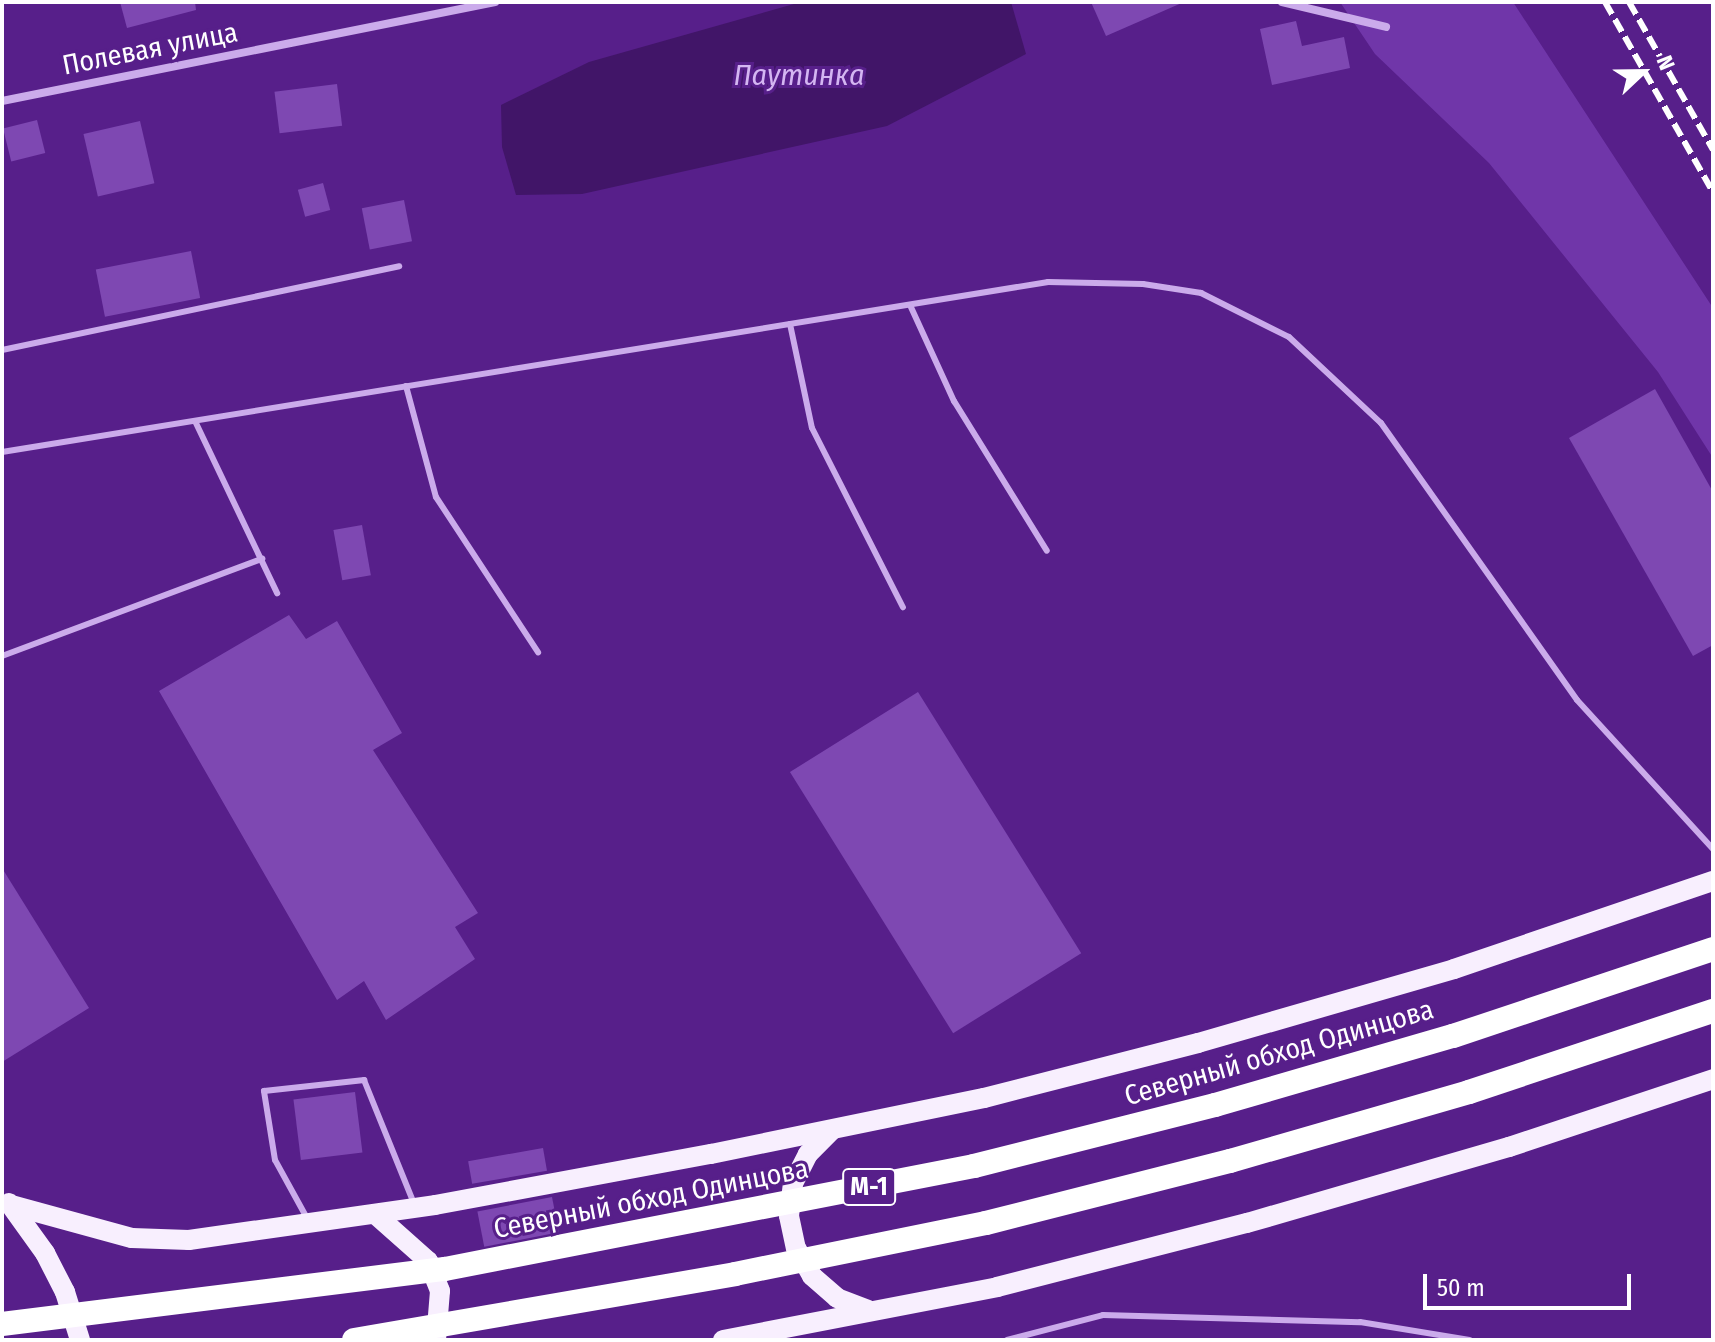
<!DOCTYPE html>
<html>
<head>
<meta charset="utf-8">
<style>
  body { margin:0 }
  #map { position:relative; width:1715px; height:1342px; overflow:hidden; background:#571f8a; font-family:"Fira Sans Condensed",sans-serif }
  div>[style] { position:absolute }
  .green>* { inset:0; background:#7036a9 }
  .water>* { inset:0; background:#411568 }
  .building>* { inset:0; background:#7e48b2; transform-origin:0 0 }
  .lane>* { height:6px; margin:-3px; padding:0 3px; transform-origin:3px; border-radius:3px; background:#cbabeb }
  .street>* { height:8px; margin:-4px; padding:0 4px; transform-origin:4px; border-radius:4px; background:#cbabeb }
  .primary>* { height:20px; margin:-10px; padding:0 10px; transform-origin:10px; border-radius:10px; background:#f8effe }
  .highway>* { height:24px; margin:-12px; padding:0 12px; transform-origin:12px; border-radius:12px; background:#fff }
  .rail>* { height:6px; margin-top:-3px; transform-origin:0; background:repeating-linear-gradient(90deg,#fff 0 14px,transparent 0 20px) }
  span { translate:-50% -50%; white-space:nowrap; text-align:center; line-height:1.15; -webkit-text-stroke:6px #571f8a; paint-order:stroke }
  .shield-label span { padding:2px 6px; background:#571f8a; border:2px solid; border-radius:6px; -webkit-text-stroke-width:0 }
  .shield-label { font-size:26px; color:#fff; font-weight:700 }
  .street-label { font-size:28px; color:#fff }
  .water-label { font-size:30px; color:#d4b6f2; font-style:italic }
  .frame { position:absolute; inset:0; border:4px solid #fff; pointer-events:none }
  .north { position:absolute; left:1603px; top:32px; width:80px; height:80px; -webkit-text-stroke:6px #571f8a; paint-order:stroke; rotate:68deg; font-size:22px; font-weight:700; line-height:32px; text-align:center; color:#fff }
  .north::after { content:''; display:block; margin:auto; width:28px; height:36px; background:#fff; clip-path:polygon(50% 0,100% 100%,50% 72%,0 100%) }
  .scale { position:absolute; left:1423px; top:1274px; width:208px; height:36px; box-sizing:border-box; border:4px solid #fff; border-top:0; padding-left:10px; font-size:24px; line-height:28px; white-space:nowrap; color:#fff; -webkit-text-stroke:6px #571f8a; paint-order:stroke }
</style>
</head>
<body>
<div id="map">
  <div class="green">
    <i style="clip-path:polygon(1340px 2px,1513px 2px,1713px 308px,1713px 458px,1658px 372px,1489px 163px,1375px 54px)"></i>
  </div>
  <div class="water">
    <i style="clip-path:polygon(801px 2px,1011px 2px,1026px 54px,887px 126px,582px 194px,516px 195px,502px 147px,501px 105px,589px 62px)"></i>
  </div>
  <div class="building">
    <i style="clip-path:polygon(120px 2px,195px 2px,196px 10px,127px 28px)"></i>
    <i style="clip-path:polygon(1091px 2px,1184px 2px,1106px 36px)"></i>
    <i style="clip-path:polygon(1296px 21px,1302px 46px,1344px 37px,1350px 68px,1272px 85px,1260px 29px)"></i>
    <i style="left:337px;top:84px;width:42px;height:63px;rotate:83deg"></i>
    <i style="left:37px;top:120px;width:34px;height:35px;rotate:76deg"></i>
    <i style="left:140px;top:121px;width:64px;height:58px;rotate:77deg"></i>
    <i style="left:323px;top:183px;width:28px;height:26px;rotate:75deg"></i>
    <i style="left:404px;top:200px;width:42px;height:43px;rotate:79deg"></i>
    <i style="left:191px;top:251px;width:48px;height:97px;rotate:79deg"></i>
    <i style="clip-path:polygon(1655px 389px,1713px 492px,1713px 645px,1693px 656px,1569px 438px)"></i>
    <i style="left:362px;top:525px;width:51px;height:29px;rotate:80deg"></i>
    <i style="clip-path:polygon(289px 615px,306px 639px,337px 621px,402px 733px,373px 750px,478px 913px,455px 927px,475px 959px,386px 1020px,364px 981px,337px 1000px,159px 691px)"></i>
    <i style="left:918px;top:692px;width:308px;height:151px;rotate:58deg"></i>
    <i style="clip-path:polygon(2px 868px,89px 1008px,2px 1062px)"></i>
    <i style="left:355px;top:1092px;width:61px;height:62px;rotate:83deg"></i>
    <i style="left:543px;top:1148px;width:23px;height:76px;rotate:80deg"></i>
    <i style="left:552px;top:1197px;width:36px;height:76px;rotate:79deg"></i>
  </div>
  <div class="lane">
    <i style="left:910px;top:305px;width:106px;rotate:65.4deg"></i>
    <i style="left:954px;top:401px;width:176px;rotate:58.2deg"></i>
    <i style="left:790px;top:324px;width:106px;rotate:78.1deg"></i>
    <i style="left:812px;top:428px;width:201px;rotate:63.1deg"></i>
    <i style="left:2px;top:350px;width:406px;rotate:-11.9deg"></i>
    <i style="left:406px;top:386px;width:115px;rotate:74.9deg"></i>
    <i style="left:436px;top:497px;width:186px;rotate:56.7deg"></i>
    <i style="left:195px;top:421px;width:191px;rotate:64.5deg"></i>
    <i style="left:2px;top:452px;width:1060px;rotate:-9.23deg"></i>
    <i style="left:1048px;top:282px;width:95px;rotate:1.2deg"></i>
    <i style="left:1143px;top:284px;width:59px;rotate:8.8deg"></i>
    <i style="left:1201px;top:293px;width:98px;rotate:26.6deg"></i>
    <i style="left:1289px;top:337px;width:126px;rotate:43.1deg"></i>
    <i style="left:1381px;top:423px;width:339px;rotate:54.7deg"></i>
    <i style="left:1577px;top:700px;width:202px;rotate:47.6deg"></i>
    <i style="left:2px;top:656px;width:278px;rotate:-20.5deg"></i>
    <i style="left:308px;top:1220px;width:68px;rotate:-118.8deg"></i>
    <i style="left:275px;top:1160px;width:70px;rotate:-99.1deg"></i>
    <i style="left:264px;top:1091px;width:101px;rotate:-6.3deg"></i>
    <i style="left:364px;top:1080px;width:134px;rotate:68deg"></i>
    <i style="left:1007px;top:1340px;width:99px;rotate:-14.6deg"></i>
    <i style="left:1103px;top:1315px;width:257px;rotate:1.6deg"></i>
    <i style="left:1360px;top:1322px;width:111px;rotate:9.3deg"></i>
  </div>
  <div class="street">
    <i style="left:1282px;top:2px;width:107px;rotate:13.5deg"></i>
    <i style="left:2px;top:101px;width:503px;rotate:-11.35deg"></i>
  </div>
  <div class="primary">
    <i style="left:831px;top:1131px;width:33px;rotate:135deg"></i>
    <i style="left:808px;top:1154px;width:33px;rotate:117deg"></i>
    <i style="left:793px;top:1183px;width:33px;rotate:97deg"></i>
    <i style="left:789px;top:1216px;width:33px;rotate:78deg"></i>
    <i style="left:796px;top:1248px;width:32px;rotate:60deg"></i>
    <i style="left:812px;top:1276px;width:33px;rotate:41deg"></i>
    <i style="left:837px;top:1298px;width:33px;rotate:21deg"></i>
    <i style="left:9px;top:1203px;width:62px;rotate:54.2deg"></i>
    <i style="left:45px;top:1253px;width:44px;rotate:62.9deg"></i>
    <i style="left:65px;top:1292px;width:50px;rotate:72.6deg"></i>
    <i style="left:11px;top:1205px;width:125px;rotate:15.3deg"></i>
    <i style="left:132px;top:1238px;width:57px;rotate:2deg"></i>
    <i style="left:189px;top:1240px;width:248px;rotate:-8.1deg"></i>
    <i style="left:435px;top:1205px;width:281px;rotate:-10.5deg"></i>
    <i style="left:711px;top:1154px;width:279px;rotate:-11.6deg"></i>
    <i style="left:984px;top:1098px;width:221px;rotate:-14.4deg"></i>
    <i style="left:1198px;top:1043px;width:266px;rotate:-16.1deg"></i>
    <i style="left:1454px;top:969px;width:274px;rotate:-18.8deg"></i>
    <i style="left:375px;top:1214px;width:71px;rotate:41.6deg"></i>
    <i style="left:428px;top:1261px;width:32px;rotate:68deg"></i>
    <i style="left:440px;top:1291px;width:49px;rotate:94.7deg"></i>
    <i style="left:723px;top:1340px;width:279px;rotate:-10.9deg"></i>
    <i style="left:997px;top:1287px;width:258px;rotate:-14.4deg"></i>
    <i style="left:1247px;top:1223px;width:273px;rotate:-16.2deg"></i>
    <i style="left:1509px;top:1147px;width:215px;rotate:-18.4deg"></i>
  </div>
  <div class="highway">
    <i style="left:2px;top:1324px;width:446px;rotate:-7.1deg"></i>
    <i style="left:445px;top:1269px;width:539px;rotate:-11.02deg"></i>
    <i style="left:974px;top:1166px;width:249px;rotate:-14.2deg"></i>
    <i style="left:1215px;top:1105px;width:248px;rotate:-16.2deg"></i>
    <i style="left:1453px;top:1036px;width:274px;rotate:-18.5deg"></i>
    <i style="left:354px;top:1340px;width:387px;rotate:-9.8deg"></i>
    <i style="left:735px;top:1274px;width:256px;rotate:-11.5deg"></i>
    <i style="left:986px;top:1223px;width:252px;rotate:-14.3deg"></i>
    <i style="left:1230px;top:1161px;width:249px;rotate:-16.1deg"></i>
    <i style="left:1469px;top:1092px;width:257px;rotate:-18.4deg"></i>
  </div>
  <div class="rail">
    <i style="left:1605px;top:2px;width:219px;rotate:60.4deg"></i>
    <i style="left:1629px;top:2px;width:170px;rotate:60.4deg"></i>
  </div>
  <div class="shield-label">
    <span style="left:869px;top:1187px">М-1</span>
  </div>
  <div class="street-label">
    <span style="left:150px;top:49px;rotate:-11deg">Полевая улица</span>
    <span style="left:1279px;top:1053px;rotate:-16deg">Северный обход Одинцова</span>
    <span style="left:651px;top:1199px;rotate:-11deg">Северный обход Одинцова</span>
  </div>
  <div class="water-label">
    <span style="left:799px;top:75px">Паутинка</span>
  </div>
  <div class="frame"></div>
  <div class="north">N</div>
  <div class="scale">50 m</div>
</div>
</body>
</html>
